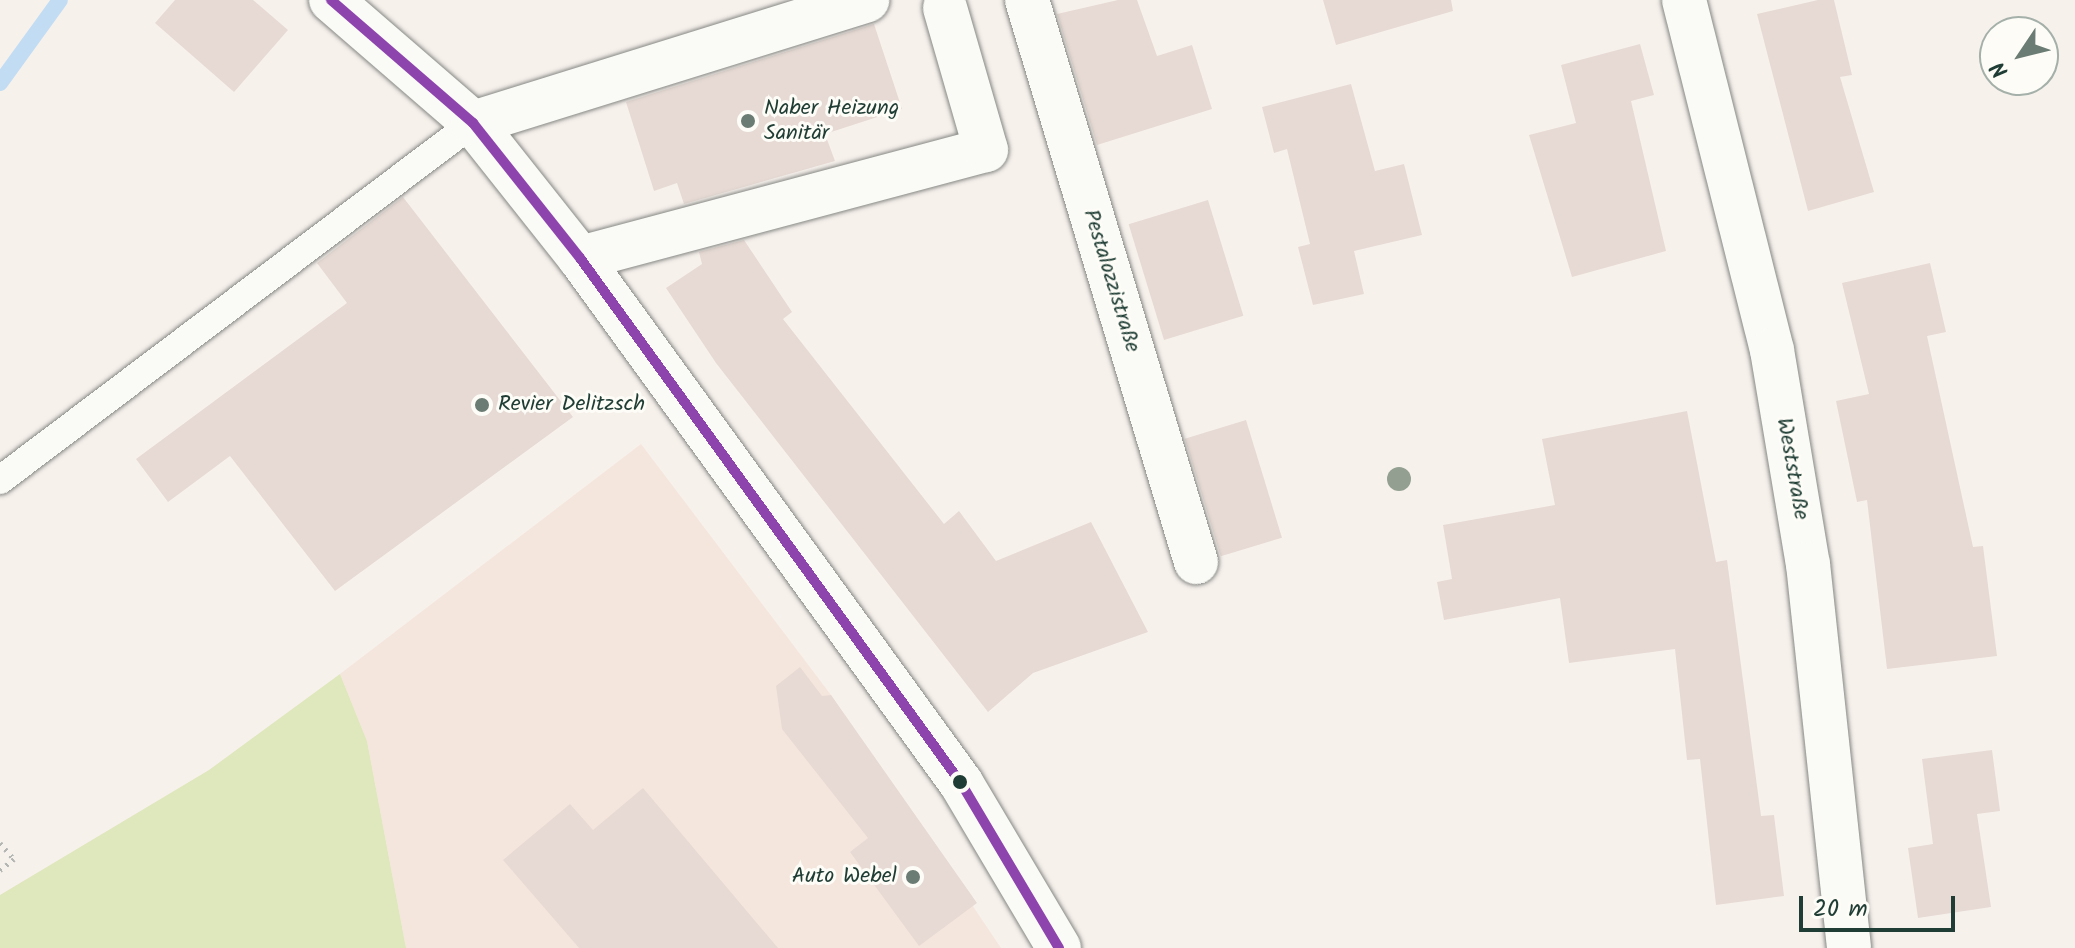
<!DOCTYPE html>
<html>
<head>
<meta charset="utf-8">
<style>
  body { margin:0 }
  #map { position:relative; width:2075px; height:948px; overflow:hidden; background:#f7f1ec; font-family:Kalam,sans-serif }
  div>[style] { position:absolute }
  .built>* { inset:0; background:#f5e6dd }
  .green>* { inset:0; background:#dfe7bc }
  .stream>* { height:16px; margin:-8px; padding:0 8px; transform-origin:8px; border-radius:8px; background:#c2ddf3 }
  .building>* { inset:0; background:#e7dad4; transform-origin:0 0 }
  .path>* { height:5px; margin-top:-2.5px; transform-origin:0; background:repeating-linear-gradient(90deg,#b4b6b4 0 2px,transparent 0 8px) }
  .roads { filter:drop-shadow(0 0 2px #868885) drop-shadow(0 0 2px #868885) }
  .lane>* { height:28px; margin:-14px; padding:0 14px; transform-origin:14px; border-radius:14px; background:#fafaf7 }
  .street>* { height:44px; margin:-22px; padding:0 22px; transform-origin:22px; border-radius:22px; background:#fafaf7 }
  .bus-1>* { height:10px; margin:-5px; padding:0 5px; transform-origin:5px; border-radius:5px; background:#8e44ad }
  .trees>* { width:24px; height:24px; margin:-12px; border-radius:50%; background:#93a091 }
  .dots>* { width:22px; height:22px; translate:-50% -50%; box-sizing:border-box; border:4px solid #fdfcf7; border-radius:50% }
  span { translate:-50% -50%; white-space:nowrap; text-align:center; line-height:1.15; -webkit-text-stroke:6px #fdfcf7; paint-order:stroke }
  .poi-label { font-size:22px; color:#1f3d34 }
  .left { translate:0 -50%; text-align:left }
  .right { translate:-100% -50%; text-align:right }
  .street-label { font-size:22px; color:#1f3d34 }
  .north { position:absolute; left:1979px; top:16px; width:80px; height:80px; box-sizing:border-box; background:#fdfcf7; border:2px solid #a4b0a9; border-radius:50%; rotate:235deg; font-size:22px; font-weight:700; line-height:32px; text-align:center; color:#1f3d34 }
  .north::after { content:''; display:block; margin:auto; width:28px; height:36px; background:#6b7c74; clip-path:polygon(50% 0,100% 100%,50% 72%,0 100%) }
  .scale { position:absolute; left:1799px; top:896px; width:156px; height:36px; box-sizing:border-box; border:4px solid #1f3d34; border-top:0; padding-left:10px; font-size:24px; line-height:28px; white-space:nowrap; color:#1f3d34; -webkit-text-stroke:6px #fdfcf7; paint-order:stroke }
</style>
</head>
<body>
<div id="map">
  <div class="built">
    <i style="clip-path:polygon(641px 444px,831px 695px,1001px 948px,406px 948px,367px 741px,340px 674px)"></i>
  </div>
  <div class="green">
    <i style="clip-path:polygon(340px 674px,367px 741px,406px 948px,0 948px,0 895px,209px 770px)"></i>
  </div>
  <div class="stream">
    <i style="left:0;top:83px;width:102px;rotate:-54.1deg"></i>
  </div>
  <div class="building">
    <i style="clip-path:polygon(175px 0,253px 0,288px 30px,234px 92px,155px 23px)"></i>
    <i style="clip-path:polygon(1118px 0,1137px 0,1157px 56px,1192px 45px,1212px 109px,1097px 145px,1057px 14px)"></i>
    <i style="clip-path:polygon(1323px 0,1451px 0,1453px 11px,1336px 45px)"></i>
    <i style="clip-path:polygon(1818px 0,1834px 0,1852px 75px,1840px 77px,1874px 192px,1808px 211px,1757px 14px)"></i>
    <i style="clip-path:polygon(874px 24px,902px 109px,825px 134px,835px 161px,684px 204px,677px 183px,654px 191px,626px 102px)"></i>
    <i style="clip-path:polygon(1640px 44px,1654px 95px,1631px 101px,1666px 251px,1572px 277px,1529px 135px,1576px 123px,1561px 65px)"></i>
    <i style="clip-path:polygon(1351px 84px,1375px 171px,1404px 164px,1422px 235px,1354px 251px,1364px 294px,1313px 305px,1298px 247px,1310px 244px,1287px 149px,1274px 153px,1262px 107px)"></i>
    <i style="clip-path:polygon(403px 197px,573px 417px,335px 591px,230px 456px,168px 502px,136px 459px,347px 303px,317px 263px)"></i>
    <i style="left:1208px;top:200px;width:121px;height:83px;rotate:73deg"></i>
    <i style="clip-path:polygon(744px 240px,792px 312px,783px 319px,944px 524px,959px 511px,996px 561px,1091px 522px,1148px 632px,1033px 673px,988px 712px,716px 363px,666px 288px,702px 264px,699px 252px)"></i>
    <i style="clip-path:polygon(1930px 263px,1946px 332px,1927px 336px,1973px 547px,1983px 546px,1997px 656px,1887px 669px,1867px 500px,1857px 502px,1836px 401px,1869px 394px,1842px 283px)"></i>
    <i style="clip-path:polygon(1687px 411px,1716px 562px,1727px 560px,1761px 816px,1774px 815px,1784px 896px,1716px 905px,1700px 759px,1687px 760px,1675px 649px,1569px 663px,1560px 598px,1444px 620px,1437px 582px,1452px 579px,1443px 525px,1555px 505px,1542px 439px)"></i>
    <i style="left:1246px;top:420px;width:123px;height:64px;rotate:73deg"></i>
    <i style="clip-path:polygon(800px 667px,822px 696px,831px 695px,977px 903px,919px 946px,850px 852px,868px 838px,782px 729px,776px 686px)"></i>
    <i style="clip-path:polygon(1992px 750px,2000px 811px,1977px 814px,1991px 907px,1918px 918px,1908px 848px,1933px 844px,1922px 759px)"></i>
    <i style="clip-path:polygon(643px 788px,778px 948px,579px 948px,503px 860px,570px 804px,593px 830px)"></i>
  </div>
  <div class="path">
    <i style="left:0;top:843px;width:21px;rotate:49deg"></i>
    <i style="left:14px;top:859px;width:18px;rotate:142deg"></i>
  </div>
  <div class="roads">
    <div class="lane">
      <i style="left:0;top:480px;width:593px;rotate:-37.04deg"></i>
    </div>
    <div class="street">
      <i style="left:331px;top:0;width:188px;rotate:40.9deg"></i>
      <i style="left:473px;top:123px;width:172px;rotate:51.6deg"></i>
      <i style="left:580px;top:258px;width:649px;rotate:54.03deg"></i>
      <i style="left:961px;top:783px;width:192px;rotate:59.3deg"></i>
      <i style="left:1027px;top:0;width:587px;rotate:73.26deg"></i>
      <i style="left:1684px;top:0;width:361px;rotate:75.9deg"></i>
      <i style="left:1772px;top:350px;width:217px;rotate:80.5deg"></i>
      <i style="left:1808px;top:564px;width:386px;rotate:83.9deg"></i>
      <i style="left:473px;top:123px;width:413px;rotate:-17.3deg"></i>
      <i style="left:580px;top:258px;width:420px;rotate:-14.9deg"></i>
      <i style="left:986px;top:150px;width:148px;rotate:-106.1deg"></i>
    </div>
  </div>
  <div class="bus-1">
    <i style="left:331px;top:0;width:188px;rotate:40.9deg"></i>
    <i style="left:473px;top:123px;width:172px;rotate:51.6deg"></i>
    <i style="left:580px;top:258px;width:649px;rotate:54.03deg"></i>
    <i style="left:961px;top:783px;width:192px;rotate:59.3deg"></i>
  </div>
  <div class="trees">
    <i style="left:1399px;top:479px"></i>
  </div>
  <div class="dots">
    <i style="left:748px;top:121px;background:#6b7c74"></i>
    <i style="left:482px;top:405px;background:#6b7c74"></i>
    <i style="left:960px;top:782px;background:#1f3d34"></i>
    <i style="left:913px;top:877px;background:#6b7c74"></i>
  </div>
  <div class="poi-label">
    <span class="left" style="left:764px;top:121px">Naber Heizung<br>Sanitär</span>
    <span class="left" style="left:498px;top:405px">Revier Delitzsch</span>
    <span class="right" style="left:897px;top:877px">Auto Webel</span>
  </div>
  <div class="street-label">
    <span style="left:1111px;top:281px;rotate:73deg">Pestalozzistraße</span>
    <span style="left:1792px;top:469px;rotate:80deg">Weststraße</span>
  </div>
  <div class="north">N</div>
  <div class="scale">20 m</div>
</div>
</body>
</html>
